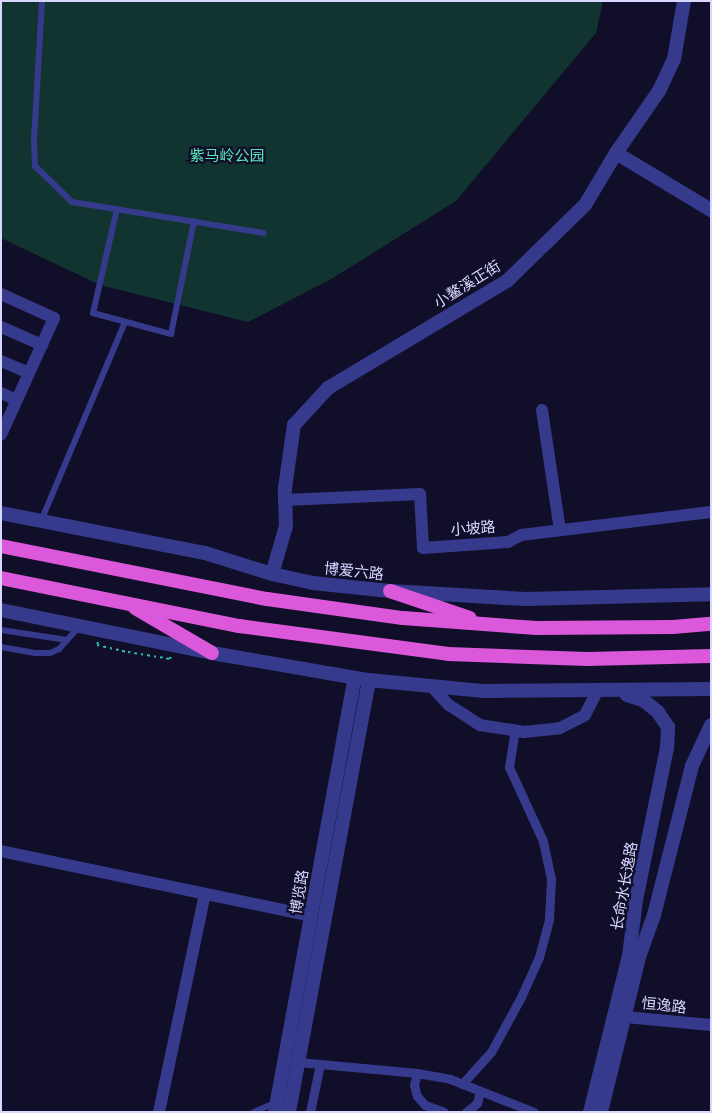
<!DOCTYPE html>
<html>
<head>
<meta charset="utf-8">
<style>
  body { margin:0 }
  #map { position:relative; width:712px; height:1113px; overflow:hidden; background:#110e2a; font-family:"Titillium Web","Noto Sans SC",sans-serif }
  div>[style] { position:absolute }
  .green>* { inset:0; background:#113430 }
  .path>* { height:2px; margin-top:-1px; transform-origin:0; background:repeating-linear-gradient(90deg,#27c3ac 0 2.5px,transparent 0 6.5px) }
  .service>* { height:6px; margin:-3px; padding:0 3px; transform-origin:3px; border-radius:3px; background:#363a8c }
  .pedestrian>* { height:9px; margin:-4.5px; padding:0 4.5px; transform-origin:4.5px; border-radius:4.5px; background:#363a8c }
  .minor>* { height:12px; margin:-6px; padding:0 6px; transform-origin:6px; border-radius:6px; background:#363a8c }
  .tertiary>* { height:14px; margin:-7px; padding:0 7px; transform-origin:7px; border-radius:7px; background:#363a8c }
  .trunk>* { height:14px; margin:-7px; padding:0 7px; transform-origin:7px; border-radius:7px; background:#da58d9 }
  span { translate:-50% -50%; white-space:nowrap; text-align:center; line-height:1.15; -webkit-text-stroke:4.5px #110e2a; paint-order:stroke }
  .park-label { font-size:15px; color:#59e9b9 }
  .street-label { font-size:15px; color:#d8d7ff }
  .frame { position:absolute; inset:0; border:2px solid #d8d7ff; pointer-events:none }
</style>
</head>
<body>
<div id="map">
  <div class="green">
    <i style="clip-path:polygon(1px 1px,603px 1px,596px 33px,456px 201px,333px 278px,248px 322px,100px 285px,1px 238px)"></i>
  </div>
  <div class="path">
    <i style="left:98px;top:642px;width:3px;rotate:108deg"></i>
    <i style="left:97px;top:645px;width:32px;rotate:13deg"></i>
    <i style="left:128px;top:652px;width:43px;rotate:9.5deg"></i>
    <i style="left:170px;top:659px;width:3px;rotate:-72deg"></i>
  </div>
  <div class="service">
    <i style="left:42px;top:1px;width:138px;rotate:93.3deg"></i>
    <i style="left:34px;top:139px;width:27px;rotate:88deg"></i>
    <i style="left:35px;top:166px;width:52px;rotate:44.2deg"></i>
    <i style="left:72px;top:202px;width:194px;rotate:9.2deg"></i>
    <i style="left:117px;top:209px;width:107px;rotate:103deg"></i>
    <i style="left:93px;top:313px;width:81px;rotate:15.1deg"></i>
    <i style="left:171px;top:334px;width:115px;rotate:-78.5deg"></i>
    <i style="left:41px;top:521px;width:216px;rotate:-67.1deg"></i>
    <i style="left:1px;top:630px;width:67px;rotate:8.6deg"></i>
    <i style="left:1px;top:647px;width:36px;rotate:10deg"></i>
    <i style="left:36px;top:653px;width:14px"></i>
    <i style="left:50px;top:653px;width:10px;rotate:-24deg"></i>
    <i style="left:59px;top:649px;width:30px;rotate:-48deg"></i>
    <i style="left:254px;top:1112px;width:24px;rotate:-24deg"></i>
  </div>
  <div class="pedestrian">
    <i style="left:298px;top:1062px;width:120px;rotate:5.3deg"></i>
    <i style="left:417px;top:1073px;width:34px;rotate:10deg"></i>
    <i style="left:450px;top:1079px;width:90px;rotate:21.4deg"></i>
    <i style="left:417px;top:1073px;width:12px;rotate:104deg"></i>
    <i style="left:414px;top:1085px;width:11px;rotate:75deg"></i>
    <i style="left:417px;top:1096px;width:12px;rotate:48deg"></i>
    <i style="left:425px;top:1105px;width:20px;rotate:20deg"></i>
    <i style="left:462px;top:1084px;width:43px;rotate:-47.8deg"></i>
    <i style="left:491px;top:1052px;width:63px;rotate:-61.4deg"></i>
    <i style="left:521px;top:997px;width:44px;rotate:-65.8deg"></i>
    <i style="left:539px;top:957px;width:39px;rotate:-75deg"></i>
    <i style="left:549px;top:919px;width:40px;rotate:-87.1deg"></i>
    <i style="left:551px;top:879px;width:39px;rotate:-102deg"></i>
    <i style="left:543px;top:841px;width:81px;rotate:-114.7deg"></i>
    <i style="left:509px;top:767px;width:36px;rotate:-81deg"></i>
    <i style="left:310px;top:1112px;width:49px;rotate:-78.2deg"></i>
    <i style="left:466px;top:1112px;width:14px;rotate:-39deg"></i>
    <i style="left:477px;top:1103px;width:11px;rotate:-75deg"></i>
  </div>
  <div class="minor">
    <i style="left:1px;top:294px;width:58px;rotate:24.4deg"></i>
    <i style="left:54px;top:318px;width:128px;rotate:114.4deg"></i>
    <i style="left:1px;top:327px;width:45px;rotate:23.7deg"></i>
    <i style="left:1px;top:361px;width:30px;rotate:23deg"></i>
    <i style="left:1px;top:393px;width:17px;rotate:24deg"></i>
    <i style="left:542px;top:410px;width:121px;rotate:81.5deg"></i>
    <i style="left:285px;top:500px;width:135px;rotate:-2.5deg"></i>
    <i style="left:420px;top:494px;width:54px;rotate:86.8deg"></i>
    <i style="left:423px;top:548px;width:85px;rotate:-4deg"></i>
    <i style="left:508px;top:542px;width:15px;rotate:-28deg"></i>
    <i style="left:521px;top:535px;width:191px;rotate:-6.9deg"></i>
    <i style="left:431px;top:686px;width:26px;rotate:47deg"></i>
    <i style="left:449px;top:705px;width:37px;rotate:33deg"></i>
    <i style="left:480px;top:725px;width:45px;rotate:9deg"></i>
    <i style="left:524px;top:732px;width:36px;rotate:-6deg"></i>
    <i style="left:560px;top:728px;width:28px;rotate:-27deg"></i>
    <i style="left:585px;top:715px;width:27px;rotate:-63deg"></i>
    <i style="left:1px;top:851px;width:317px;rotate:11.8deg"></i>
    <i style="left:615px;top:1016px;width:96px;rotate:5.4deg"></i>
    <i style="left:159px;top:1112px;width:223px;rotate:-78.1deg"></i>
  </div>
  <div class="tertiary">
    <i style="left:616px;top:153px;width:111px;rotate:31deg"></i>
    <i style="left:1px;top:513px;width:208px;rotate:11.1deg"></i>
    <i style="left:205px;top:553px;width:70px;rotate:17.4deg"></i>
    <i style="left:272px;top:574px;width:42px;rotate:12.4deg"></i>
    <i style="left:313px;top:583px;width:77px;rotate:5.9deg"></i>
    <i style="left:390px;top:591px;width:136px;rotate:3.4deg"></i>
    <i style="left:526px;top:599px;width:185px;rotate:-1.5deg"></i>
    <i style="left:272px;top:574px;width:50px;rotate:-73.7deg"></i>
    <i style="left:286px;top:526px;width:38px;rotate:-92deg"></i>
    <i style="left:285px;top:488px;width:64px;rotate:-81.9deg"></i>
    <i style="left:294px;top:425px;width:50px;rotate:-47.4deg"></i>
    <i style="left:328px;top:388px;width:209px;rotate:-30.9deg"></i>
    <i style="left:507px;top:281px;width:109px;rotate:-44.3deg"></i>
    <i style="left:585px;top:205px;width:61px;rotate:-59.2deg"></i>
    <i style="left:616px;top:153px;width:75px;rotate:-55.3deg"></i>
    <i style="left:659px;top:91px;width:35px;rotate:-65deg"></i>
    <i style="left:674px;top:59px;width:59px;rotate:-80.2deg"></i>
    <i style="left:1px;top:610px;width:215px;rotate:11.5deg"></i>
    <i style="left:212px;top:653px;width:159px;rotate:9.8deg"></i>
    <i style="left:369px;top:680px;width:116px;rotate:5.5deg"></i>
    <i style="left:484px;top:691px;width:227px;rotate:-0.5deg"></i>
    <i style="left:275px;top:1112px;width:441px;rotate:-79.6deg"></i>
    <i style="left:289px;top:1112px;width:439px;rotate:-79.5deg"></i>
    <i style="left:590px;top:1112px;width:161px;rotate:-76deg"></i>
    <i style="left:629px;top:956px;width:56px;rotate:-82.9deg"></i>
    <i style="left:636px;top:900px;width:155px;rotate:-78.5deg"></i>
    <i style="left:667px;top:748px;width:21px;rotate:-87deg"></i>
    <i style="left:668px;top:727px;width:18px;rotate:-124deg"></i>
    <i style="left:658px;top:712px;width:19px;rotate:-141deg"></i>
    <i style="left:643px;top:700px;width:17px;rotate:-163deg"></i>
    <i style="left:601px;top:1112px;width:160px;rotate:-76.2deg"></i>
    <i style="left:639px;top:957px;width:45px;rotate:-70.3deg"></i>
    <i style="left:654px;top:915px;width:154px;rotate:-75.7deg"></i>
    <i style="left:692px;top:766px;width:45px;rotate:-65.1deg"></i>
  </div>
  <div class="trunk">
    <i style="left:1px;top:546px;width:271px;rotate:11.3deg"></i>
    <i style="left:267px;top:599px;width:137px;rotate:8deg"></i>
    <i style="left:403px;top:618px;width:134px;rotate:4.3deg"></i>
    <i style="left:537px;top:628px;width:136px;rotate:-0.4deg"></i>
    <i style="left:673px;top:627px;width:38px;rotate:-5deg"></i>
    <i style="left:1px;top:578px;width:243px;rotate:11.4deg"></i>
    <i style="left:239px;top:626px;width:211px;rotate:7.6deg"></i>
    <i style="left:448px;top:654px;width:139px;rotate:2.1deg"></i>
    <i style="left:587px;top:659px;width:124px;rotate:-1.4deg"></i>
    <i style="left:390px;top:591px;width:84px;rotate:18.6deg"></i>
    <i style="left:135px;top:608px;width:89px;rotate:30.3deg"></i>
  </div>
  <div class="park-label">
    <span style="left:227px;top:156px">紫马岭公园</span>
  </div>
  <div class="street-label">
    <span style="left:467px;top:284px;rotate:-32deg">小鳌溪正街</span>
    <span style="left:473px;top:528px;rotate:-4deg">小坡路</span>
    <span style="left:354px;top:571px;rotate:6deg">博爱六路</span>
    <span style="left:624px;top:886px;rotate:-80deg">长命水长逸路</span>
    <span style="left:299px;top:892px;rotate:-80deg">博览路</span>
    <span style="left:664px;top:1005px;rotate:6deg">恒逸路</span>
  </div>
  <div class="frame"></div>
</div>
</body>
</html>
